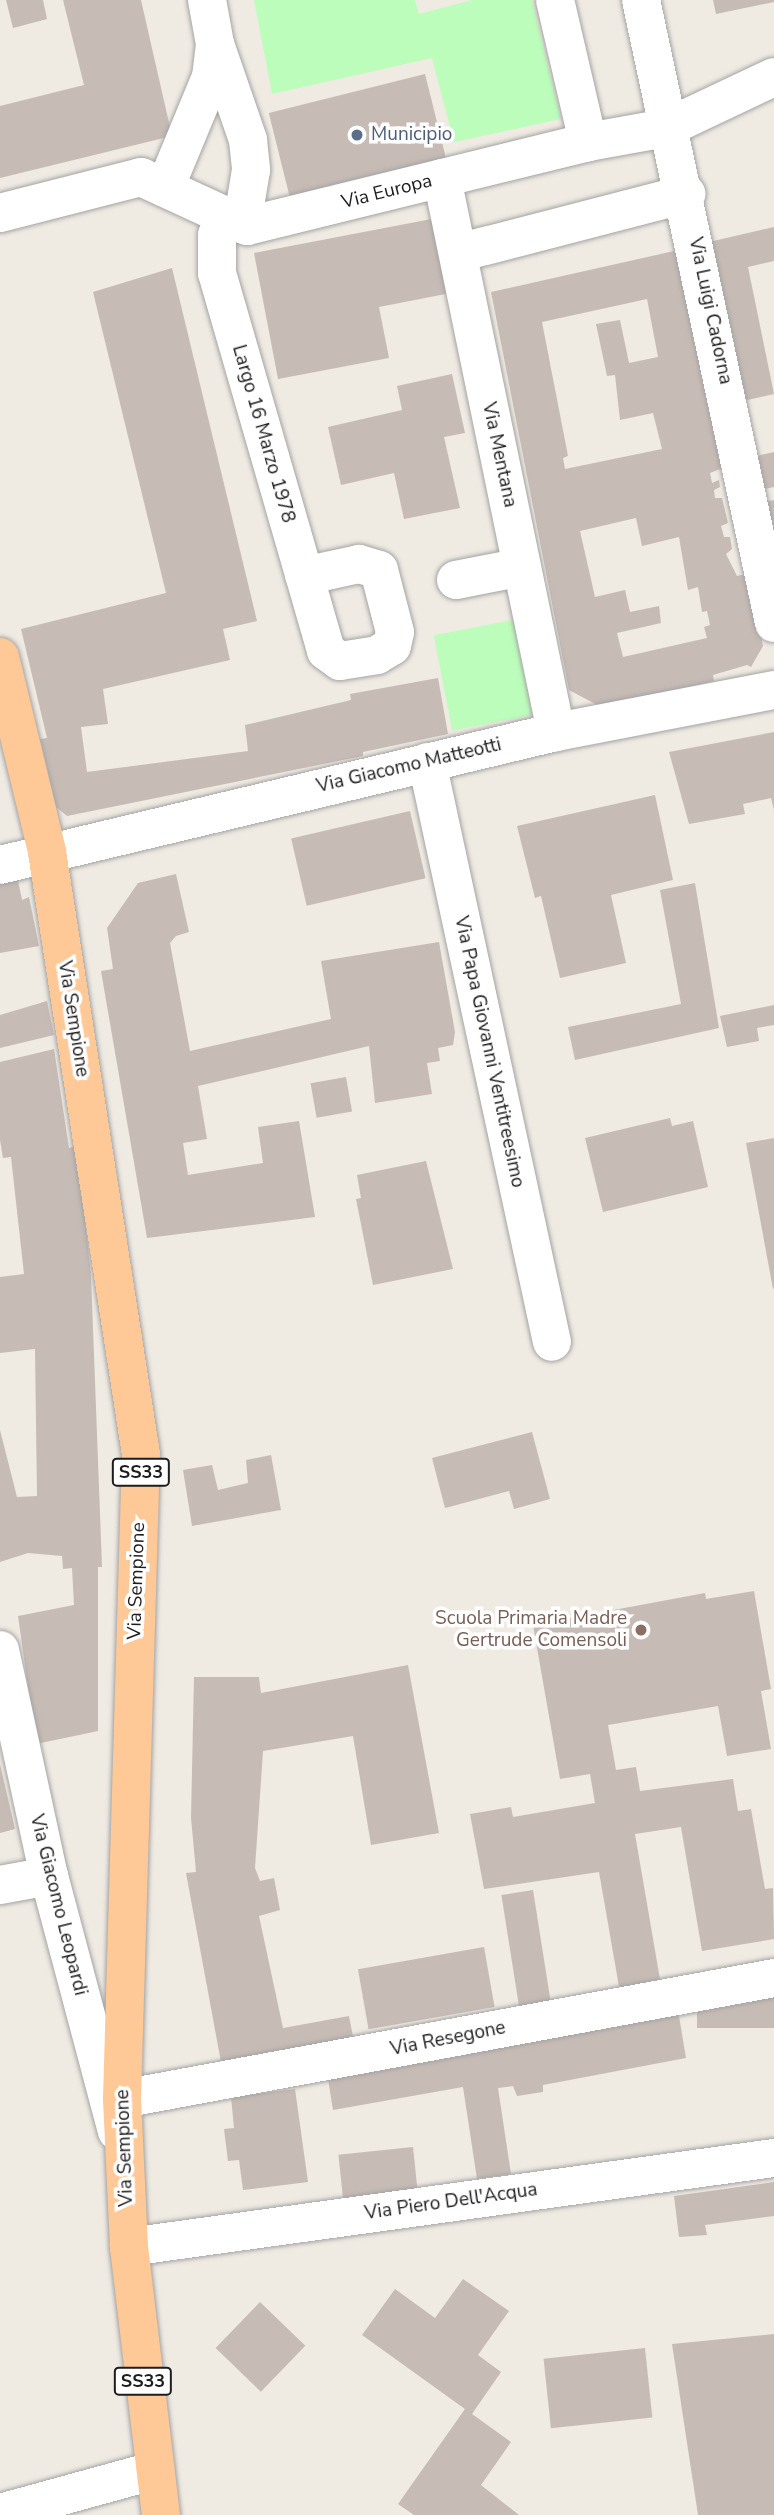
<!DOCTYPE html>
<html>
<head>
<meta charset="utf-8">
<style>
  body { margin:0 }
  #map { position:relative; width:774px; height:2515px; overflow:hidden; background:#efeae2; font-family:"Nunito Sans",sans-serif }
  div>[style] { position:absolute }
  .park>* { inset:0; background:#bcfdbb; transform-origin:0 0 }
  .building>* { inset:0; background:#c7bbb5; transform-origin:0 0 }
  .roads { filter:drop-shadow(0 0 2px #a4a4a4) drop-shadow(0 0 2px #a4a4a4) }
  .minor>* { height:38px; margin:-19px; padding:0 19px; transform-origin:19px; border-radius:19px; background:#fff }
  .major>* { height:38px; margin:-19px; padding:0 19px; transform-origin:19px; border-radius:19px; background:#ffc897 }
  .dots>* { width:19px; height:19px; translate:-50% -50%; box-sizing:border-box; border:4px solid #fff; border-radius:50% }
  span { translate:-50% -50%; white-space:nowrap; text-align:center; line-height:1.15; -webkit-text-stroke:7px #fff; paint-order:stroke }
  .shield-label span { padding:2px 5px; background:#fff; border:2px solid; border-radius:5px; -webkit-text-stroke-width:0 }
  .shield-label { font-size:18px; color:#1d1d1d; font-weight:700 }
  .service-label { font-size:19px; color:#4e5e75 }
  .left { translate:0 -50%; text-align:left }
  .street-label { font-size:19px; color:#1d1d1d }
  .education-label { font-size:19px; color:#785e54 }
  .right { translate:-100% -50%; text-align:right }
</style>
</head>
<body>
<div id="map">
  <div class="park">
    <i style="clip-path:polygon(254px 0,415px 0,419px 14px,472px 0,532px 0,561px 119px,454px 142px,432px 58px,272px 94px)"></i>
    <i style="left:523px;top:618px;width:97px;height:91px;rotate:79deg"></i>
  </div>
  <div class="building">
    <i style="clip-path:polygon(6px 0,43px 0,47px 19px,13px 28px)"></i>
    <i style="clip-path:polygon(63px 0,141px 0,172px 136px,0 178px,0 106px,84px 85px)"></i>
    <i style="clip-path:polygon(713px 0,774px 0,774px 2px,716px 14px)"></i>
    <i style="left:425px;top:74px;width:87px;height:161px;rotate:76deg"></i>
    <i style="clip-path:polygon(442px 217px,456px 292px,379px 307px,389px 358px,278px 379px,254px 253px)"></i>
    <i style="clip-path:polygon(774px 227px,774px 261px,748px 267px,774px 394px,743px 401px,709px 242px)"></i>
    <i style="clip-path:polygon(evenodd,683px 249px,728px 466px,710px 473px,712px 483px,719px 480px,720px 487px,714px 490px,715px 498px,722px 498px,728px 523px,721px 526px,724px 537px,730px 537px,732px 549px,726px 554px,737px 576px,749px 573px,763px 646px,751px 667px,747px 665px,713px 675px,714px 681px,601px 707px,569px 690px,491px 292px,683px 249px,647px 299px,658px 357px,629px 363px,620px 320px,596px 324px,607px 376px,615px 375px,620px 420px,653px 413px,662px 449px,565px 469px,563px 458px,568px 456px,542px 322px,647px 299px,683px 249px,636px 518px,642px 546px,679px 537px,688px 590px,698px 587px,702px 612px,707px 611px,710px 625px,704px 627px,707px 638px,623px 657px,617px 633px,661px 623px,659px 606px,630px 612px,625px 590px,595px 597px,580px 531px,636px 518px)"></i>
    <i style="clip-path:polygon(172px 268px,257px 621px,223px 629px,230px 660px,103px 689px,108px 724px,81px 727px,87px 772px,248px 751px,245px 725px,351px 700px,350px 694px,438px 678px,448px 734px,363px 752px,363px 756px,67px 816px,56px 807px,40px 739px,47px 738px,21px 629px,166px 593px,93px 292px)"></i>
    <i style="clip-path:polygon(452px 374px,465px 433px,444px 437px,460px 508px,404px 519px,394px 473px,341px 485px,328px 427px,402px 410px,397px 386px)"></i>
    <i style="clip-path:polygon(774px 452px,774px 487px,759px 490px,752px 457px)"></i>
    <i style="clip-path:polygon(774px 500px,774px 574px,762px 502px)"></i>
    <i style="clip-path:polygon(774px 732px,774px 810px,771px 798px,743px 804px,745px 814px,689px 824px,669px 752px)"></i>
    <i style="clip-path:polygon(655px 795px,673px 880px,611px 895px,626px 963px,560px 978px,541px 896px,535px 898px,517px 826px)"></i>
    <i style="left:410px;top:811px;width:69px;height:122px;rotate:77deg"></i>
    <i style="clip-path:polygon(15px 866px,22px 900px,29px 897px,39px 946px,0 953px,0 871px)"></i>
    <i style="clip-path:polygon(176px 874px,189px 932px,176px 936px,170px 943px,190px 1051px,331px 1019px,321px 961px,439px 942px,455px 1032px,453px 1045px,438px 1048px,440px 1061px,427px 1063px,432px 1094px,375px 1103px,369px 1046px,198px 1086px,207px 1139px,183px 1143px,188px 1175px,263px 1163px,258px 1127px,299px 1121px,315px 1217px,147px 1238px,101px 971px,113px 969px,107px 928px,138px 883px)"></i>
    <i style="clip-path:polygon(695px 883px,719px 1028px,575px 1060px,568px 1027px,681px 1004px,660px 890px)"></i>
    <i style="clip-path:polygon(47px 1001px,54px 1035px,0 1048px,0 1015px)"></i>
    <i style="clip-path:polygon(774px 1005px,774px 1025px,757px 1028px,759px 1041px,727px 1047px,720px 1016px)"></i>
    <i style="clip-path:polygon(54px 1049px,69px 1148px,77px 1146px,91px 1275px,102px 1567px,98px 1567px,98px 1731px,36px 1744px,18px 1616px,74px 1605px,72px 1568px,63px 1569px,62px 1556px,28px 1553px,0 1562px,0 1430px,17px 1497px,37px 1496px,35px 1349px,0 1353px,0 1277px,24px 1274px,11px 1157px,3px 1158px,0 1140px,0 1062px)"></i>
    <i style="left:346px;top:1077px;width:35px;height:36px;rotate:80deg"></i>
    <i style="clip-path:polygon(670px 1118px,672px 1126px,693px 1121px,708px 1187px,603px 1212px,585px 1138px)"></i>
    <i style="clip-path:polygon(774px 1138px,774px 1288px,773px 1289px,746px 1143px)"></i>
    <i style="clip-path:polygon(426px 1161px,453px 1269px,373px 1285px,356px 1199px,361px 1198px,357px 1175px)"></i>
    <i style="clip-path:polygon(532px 1432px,550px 1499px,514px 1509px,509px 1491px,445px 1508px,432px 1458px)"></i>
    <i style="clip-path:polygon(271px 1455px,281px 1510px,192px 1526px,183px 1470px,212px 1465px,218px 1490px,248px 1483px,246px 1460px)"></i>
    <i style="clip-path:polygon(754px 1591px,771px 1689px,761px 1691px,771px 1749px,727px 1756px,718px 1706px,608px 1725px,616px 1770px,636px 1767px,640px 1791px,733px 1779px,738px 1811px,751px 1809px,765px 1889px,773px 1888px,774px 1939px,702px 1951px,681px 1827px,635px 1834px,662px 1991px,621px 1998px,599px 1872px,484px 1889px,470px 1814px,511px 1807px,513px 1817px,595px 1803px,590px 1774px,560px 1779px,533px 1625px,705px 1593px,706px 1599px)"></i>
    <i style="clip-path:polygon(408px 1665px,439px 1833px,371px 1845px,353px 1736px,263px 1751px,255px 1868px,260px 1881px,274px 1878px,280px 1910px,259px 1916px,283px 2028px,349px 2016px,355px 2047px,223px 2073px,186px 1873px,196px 1872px,191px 1818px,194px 1677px,259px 1677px,261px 1693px)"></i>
    <i style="clip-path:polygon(0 1764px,15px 1829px,0 1833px)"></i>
    <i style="left:533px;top:1890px;width:126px;height:32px;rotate:81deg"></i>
    <i style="left:484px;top:1947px;width:61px;height:128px;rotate:80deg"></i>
    <i style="left:774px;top:1992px;width:36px;height:77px;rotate:90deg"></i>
    <i style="clip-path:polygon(678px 2010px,686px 2058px,543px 2085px,543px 2092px,517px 2096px,513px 2086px,498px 2088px,511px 2174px,477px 2179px,463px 2087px,333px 2110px,327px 2073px)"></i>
    <i style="clip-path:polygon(295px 2089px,308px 2182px,243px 2190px,239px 2160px,228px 2161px,224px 2129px,234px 2128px,231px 2097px)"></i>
    <i style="left:413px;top:2147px;width:44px;height:75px;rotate:84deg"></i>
    <i style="clip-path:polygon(774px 2182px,774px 2216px,705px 2225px,707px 2235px,679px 2237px,674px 2196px)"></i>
    <i style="clip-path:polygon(463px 2279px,509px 2311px,478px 2355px,501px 2372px,472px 2414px,511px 2442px,481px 2485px,519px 2515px,414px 2515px,398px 2504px,465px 2409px,362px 2335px,395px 2289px,435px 2318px)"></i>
    <i style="left:260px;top:2302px;width:63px;height:64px;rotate:44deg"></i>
    <i style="clip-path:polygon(774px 2334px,774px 2515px,698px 2515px,672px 2344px)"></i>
    <i style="left:645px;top:2348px;width:70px;height:102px;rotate:84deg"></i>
  </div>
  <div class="roads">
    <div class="minor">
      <i style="left:555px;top:0;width:146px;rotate:76.9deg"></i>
      <i style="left:641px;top:0;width:637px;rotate:77.95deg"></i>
      <i style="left:215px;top:44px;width:102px;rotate:71deg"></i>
      <i style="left:248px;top:140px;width:30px;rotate:84deg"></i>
      <i style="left:251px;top:170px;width:55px;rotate:99.5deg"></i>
      <i style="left:442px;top:178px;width:566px;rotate:78.37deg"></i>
      <i style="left:165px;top:188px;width:120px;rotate:-67.5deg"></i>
      <i style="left:211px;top:77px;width:33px;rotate:-83deg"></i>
      <i style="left:215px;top:44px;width:45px;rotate:-100.3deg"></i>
      <i style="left:0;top:213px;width:146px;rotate:-14.3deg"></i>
      <i style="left:141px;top:177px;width:117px;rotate:24.8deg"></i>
      <i style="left:247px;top:226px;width:351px;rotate:-13.8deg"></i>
      <i style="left:588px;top:142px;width:79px;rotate:-10.2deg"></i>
      <i style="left:666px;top:128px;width:119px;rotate:-25.3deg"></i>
      <i style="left:224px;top:215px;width:21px;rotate:109deg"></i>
      <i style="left:217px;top:235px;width:38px;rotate:90deg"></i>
      <i style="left:217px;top:273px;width:393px;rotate:73.9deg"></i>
      <i style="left:326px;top:651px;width:17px;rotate:36deg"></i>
      <i style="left:340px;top:661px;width:37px;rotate:-9deg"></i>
      <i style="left:377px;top:655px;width:17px;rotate:-31deg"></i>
      <i style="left:392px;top:646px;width:14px;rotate:-78deg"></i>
      <i style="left:395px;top:632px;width:64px;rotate:-104.5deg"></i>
      <i style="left:379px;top:570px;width:21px;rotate:-163deg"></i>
      <i style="left:359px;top:564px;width:56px;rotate:167.7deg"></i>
      <i style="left:458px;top:253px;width:236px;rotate:-14.5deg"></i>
      <i style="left:456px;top:580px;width:67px;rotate:-11.1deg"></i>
      <i style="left:427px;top:762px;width:593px;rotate:77.84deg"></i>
      <i style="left:0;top:865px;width:572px;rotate:-13.45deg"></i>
      <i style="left:556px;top:732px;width:222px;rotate:-10.9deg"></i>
      <i style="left:0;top:1650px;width:231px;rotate:77.8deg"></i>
      <i style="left:49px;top:1876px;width:264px;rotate:75.1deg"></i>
      <i style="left:0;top:1885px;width:50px;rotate:-10.4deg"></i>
      <i style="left:122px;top:2099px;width:663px;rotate:-10.51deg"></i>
      <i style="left:129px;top:2247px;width:651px;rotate:-7.86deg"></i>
      <i style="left:0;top:2513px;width:159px;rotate:-15.4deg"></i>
    </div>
    <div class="major">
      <i style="left:0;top:657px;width:201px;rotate:76.4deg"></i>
      <i style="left:47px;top:852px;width:609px;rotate:81.13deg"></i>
      <i style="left:141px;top:1454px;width:645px;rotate:91.69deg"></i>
      <i style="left:122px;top:2099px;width:148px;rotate:87.3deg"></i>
      <i style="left:129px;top:2247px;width:270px;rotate:83.2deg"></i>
    </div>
  </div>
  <div class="dots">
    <i style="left:357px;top:135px;background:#5c6f8a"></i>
    <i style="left:641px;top:1630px;background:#8d6e63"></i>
  </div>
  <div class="shield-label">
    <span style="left:141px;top:1472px">SS33</span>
    <span style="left:143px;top:2381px">SS33</span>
  </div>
  <div class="service-label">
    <span class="left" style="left:371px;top:135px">Municipio</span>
  </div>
  <div class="street-label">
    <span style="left:387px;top:192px;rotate:-14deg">Via Europa</span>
    <span style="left:710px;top:311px;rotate:78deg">Via Luigi Cadorna</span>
    <span style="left:263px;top:434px;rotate:74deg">Largo 16 Marzo 1978</span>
    <span style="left:499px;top:455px;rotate:78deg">Via Mentana</span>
    <span style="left:409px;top:766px;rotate:-13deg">Via Giacomo Matteotti</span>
    <span style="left:73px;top:1019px;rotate:81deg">Via Sempione</span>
    <span style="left:489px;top:1052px;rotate:78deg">Via Papa Giovanni Ventitreesimo</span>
    <span style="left:137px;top:1581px;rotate:-88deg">Via Sempione</span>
    <span style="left:58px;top:1905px;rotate:76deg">Via Giacomo Leopardi</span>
    <span style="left:448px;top:2039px;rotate:-11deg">Via Resegone</span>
    <span style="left:125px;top:2148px;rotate:-92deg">Via Sempione</span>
    <span style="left:451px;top:2202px;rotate:-8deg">Via Piero Dell'Acqua</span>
  </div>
  <div class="education-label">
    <span class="right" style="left:627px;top:1630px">Scuola Primaria Madre<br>Gertrude Comensoli</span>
  </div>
</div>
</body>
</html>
